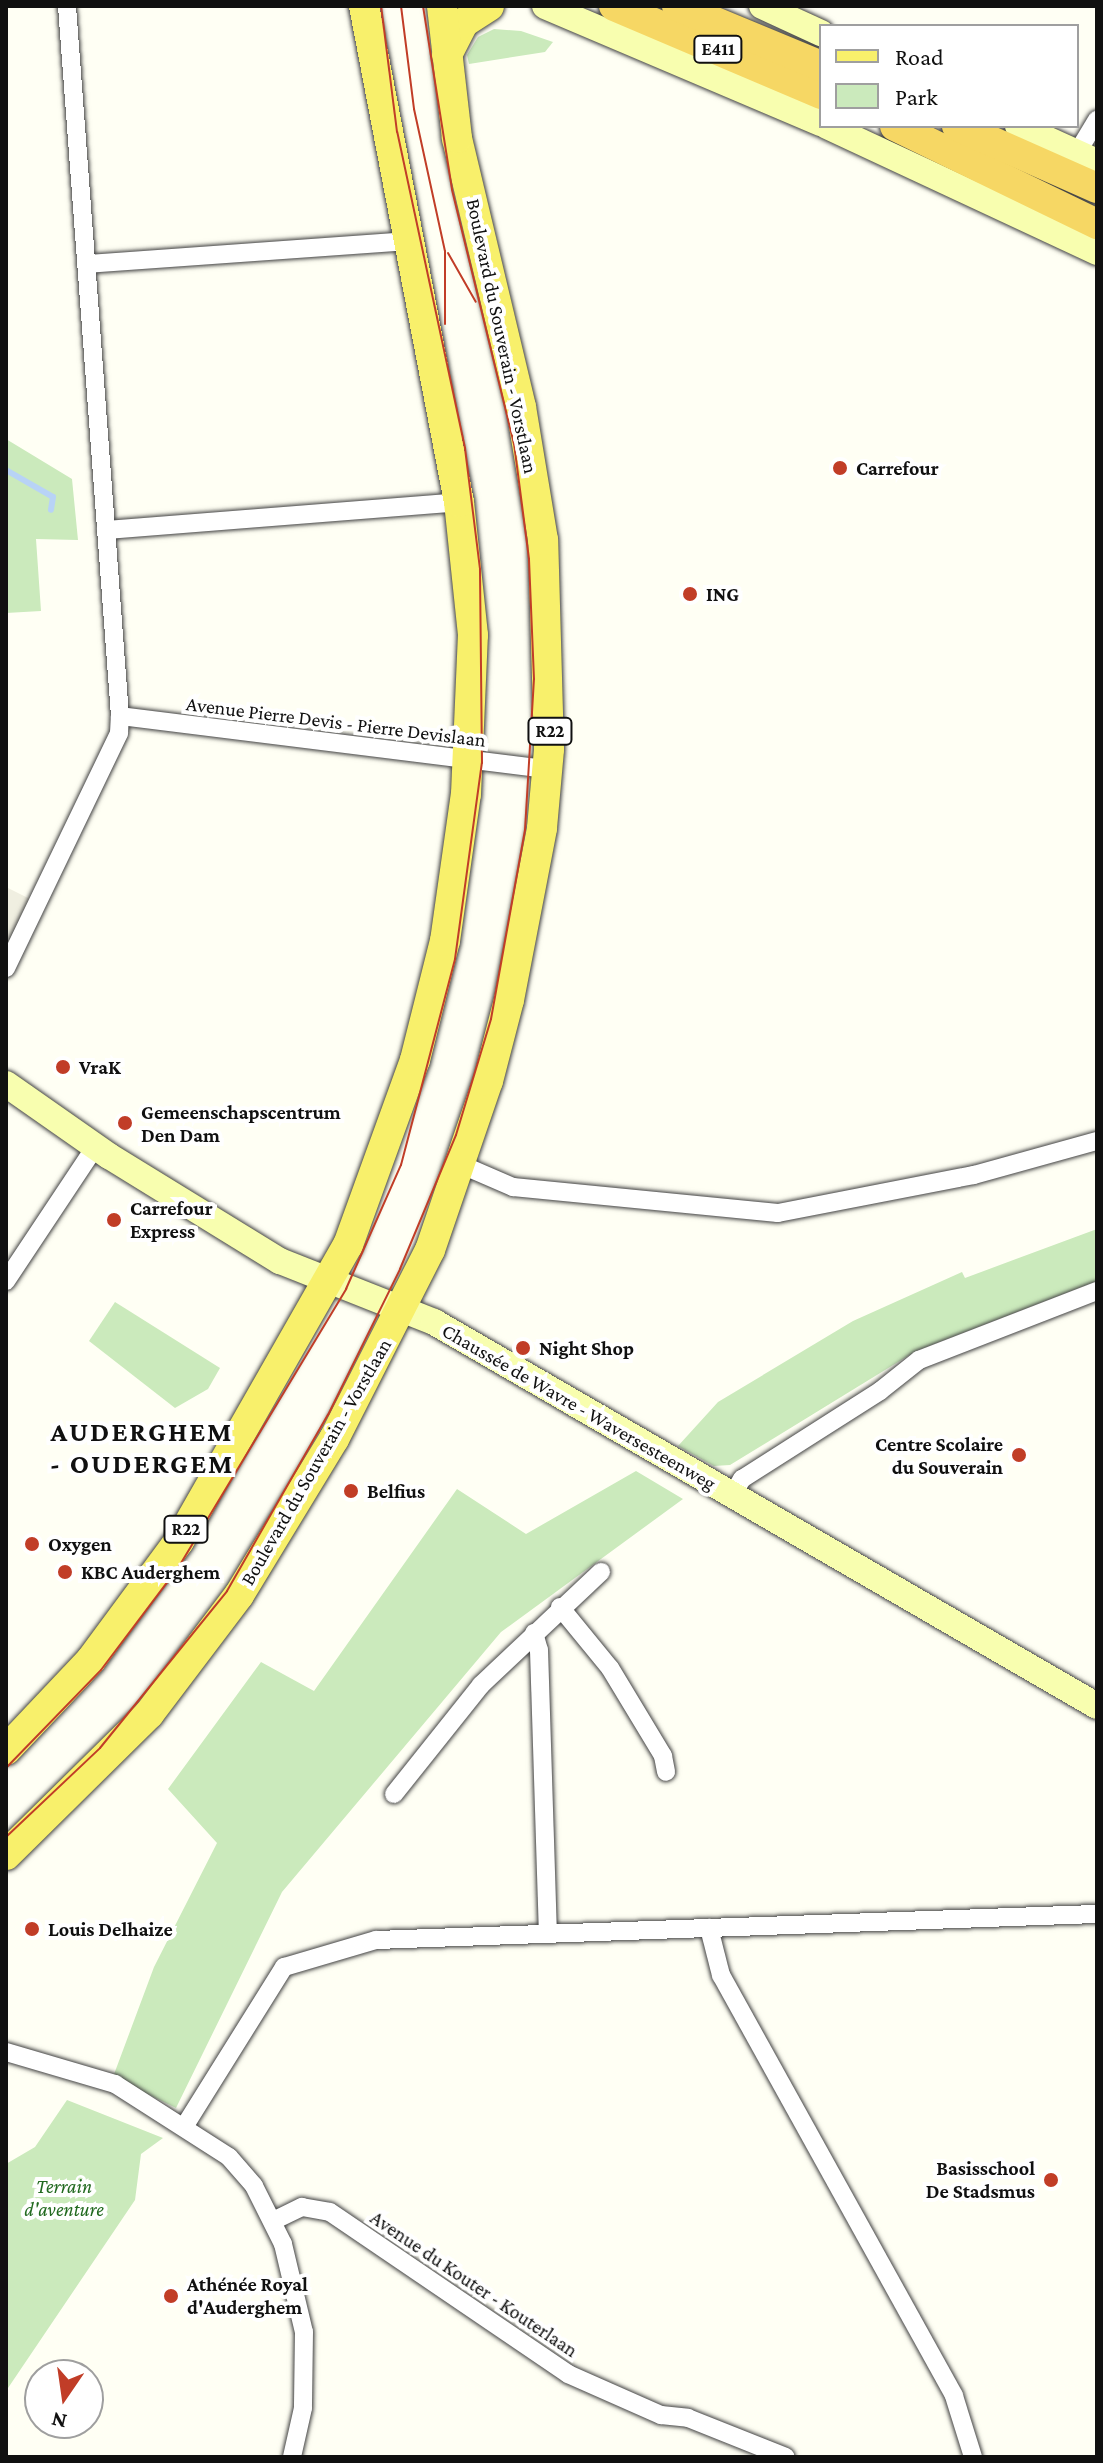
<!DOCTYPE html>
<html>
<head>
<meta charset="utf-8">
<style>
  body { margin:0 }
  #map { position:relative; width:1103px; height:2463px; overflow:hidden; background:#fffff4; font-family:"Crimson Pro",serif }
  div>[style] { position:absolute }
  .green>* { inset:0; background:#cbeabc }
  .plaza>* { inset:0; background:#f0efe1 }
  .stream>* { height:6px; margin:-3px; padding:0 3px; transform-origin:3px; border-radius:3px; background:#b8d3f6 }
  .roads { filter:drop-shadow(0 0 2px #434343) drop-shadow(0 0 2px #434343) }
  .minor>* { height:18px; margin:-9px; padding:0 9px; transform-origin:9px; border-radius:9px; background:#fff }
  .secondary>* { height:26px; margin:-13px; padding:0 13px; transform-origin:13px; border-radius:13px; background:#f8feaf }
  .primary>* { height:30px; margin:-15px; padding:0 15px; transform-origin:15px; border-radius:15px; background:#f8f06b }
  .trunk>* { height:30px; margin:-15px; padding:0 15px; transform-origin:15px; border-radius:15px; background:#f6d764 }
  .tram>* { height:2px; margin:-1px; padding:0 1px; transform-origin:1px; border-radius:1px; background:#c13d27 }
  .dots>* { width:22px; height:22px; translate:-50% -50%; box-sizing:border-box; border:4px solid #fff; border-radius:50% }
  span { translate:-50% -50%; white-space:nowrap; text-align:center; line-height:1.15; -webkit-text-stroke:8px #fff; paint-order:stroke }
  .shield-label span { padding:2px 6px; background:#fff; border:2px solid; border-radius:6px; -webkit-text-stroke-width:0 }
  .shield-label { font-size:18px; color:#101010; font-weight:700 }
  .street-label { font-size:20px; color:#101010 }
  .poi-label { font-size:20px; color:#101010; font-weight:700 }
  .left { translate:0 -50%; text-align:left }
  .right { translate:-100% -50%; text-align:right }
  .park-label { font-size:20px; color:#21691f; font-style:italic }
  .district-label { font-size:28px; color:#101010; font-weight:700; letter-spacing:2px }
  .frame { position:absolute; inset:0; border:8px solid #101010; pointer-events:none }
  .legend { position:absolute; left:819px; top:24px; width:260px; height:104px; box-sizing:border-box; background:#fff; border:2px solid #9f9f9f; margin:0; padding:10px 14px; list-style:none; font-size:24px; color:#101010 }
  .legend li { display:flex; align-items:center; gap:16px; height:40px }
  .legend b { width:40px; border:2px solid #9f9f9f }
  .north { position:absolute; left:24px; top:2359px; width:80px; height:80px; box-sizing:border-box; background:#fff; border:2px solid #9f9f9f; border-radius:50%; rotate:193deg; font-size:22px; font-weight:700; line-height:32px; text-align:center; color:#101010 }
  .north::after { content:''; display:block; margin:auto; width:28px; height:36px; background:#c13d27; clip-path:polygon(50% 0,100% 100%,50% 72%,0 100%) }
</style>
</head>
<body>
<div id="map">
  <div class="green">
    <i style="clip-path:polygon(494px 29px,521px 31px,553px 42px,545px 52px,469px 64px,467px 55px,478px 37px)"></i>
    <i style="clip-path:polygon(6px 439px,72px 479px,78px 540px,36px 539px,41px 611px,6px 613px)"></i>
    <i style="clip-path:polygon(1097px 1229px,1097px 1281px,916px 1351px,730px 1465px,714px 1466px,678px 1446px,718px 1402px,853px 1321px,962px 1272px,965px 1278px)"></i>
    <i style="clip-path:polygon(115px 1302px,220px 1368px,208px 1389px,175px 1408px,89px 1341px)"></i>
    <i style="clip-path:polygon(636px 1471px,683px 1499px,501px 1632px,282px 1892px,176px 2108px,113px 2077px,154px 1967px,217px 1843px,168px 1789px,261px 1662px,314px 1691px,457px 1489px,526px 1534px)"></i>
    <i style="clip-path:polygon(67px 2100px,163px 2138px,141px 2154px,135px 2200px,6px 2391px,6px 2164px,35px 2147px)"></i>
  </div>
  <div class="plaza">
    <i style="clip-path:polygon(6px 887px,34px 901px,28px 912px,23px 910px,6px 958px)"></i>
  </div>
  <div class="stream">
    <i style="left:6px;top:470px;width:54px;rotate:29.9deg"></i>
    <i style="left:53px;top:497px;width:13px;rotate:99deg"></i>
  </div>
  <div class="roads">
    <div class="minor">
      <i style="left:1077px;top:153px;width:39px;rotate:-59deg"></i>
      <i style="left:87px;top:264px;width:321px;rotate:-4.1deg"></i>
      <i style="left:106px;top:530px;width:354px;rotate:-4.5deg"></i>
      <i style="left:120px;top:716px;width:431px;rotate:7.1deg"></i>
      <i style="left:6px;top:968px;width:261px;rotate:-64.3deg"></i>
      <i style="left:119px;top:733px;width:17px;rotate:-87deg"></i>
      <i style="left:120px;top:716px;width:712px;rotate:-94.27deg"></i>
      <i style="left:462px;top:1165px;width:56px;rotate:23.3deg"></i>
      <i style="left:513px;top:1187px;width:266px;rotate:5.6deg"></i>
      <i style="left:778px;top:1213px;width:200px;rotate:-11deg"></i>
      <i style="left:974px;top:1175px;width:128px;rotate:-15.5deg"></i>
      <i style="left:6px;top:1281px;width:161px;rotate:-56.4deg"></i>
      <i style="left:732px;top:1496px;width:20px;rotate:-60deg"></i>
      <i style="left:742px;top:1479px;width:164px;rotate:-32.5deg"></i>
      <i style="left:880px;top:1391px;width:50px;rotate:-38.5deg"></i>
      <i style="left:919px;top:1360px;width:191px;rotate:-21.2deg"></i>
      <i style="left:560px;top:1607px;width:79px;rotate:50.7deg"></i>
      <i style="left:610px;top:1668px;width:103px;rotate:58.9deg"></i>
      <i style="left:663px;top:1756px;width:16px;rotate:79deg"></i>
      <i style="left:534px;top:1633px;width:18px;rotate:74deg"></i>
      <i style="left:539px;top:1650px;width:284px;rotate:88.2deg"></i>
      <i style="left:394px;top:1794px;width:139px;rotate:-51.4deg"></i>
      <i style="left:481px;top:1685px;width:165px;rotate:-43.3deg"></i>
      <i style="left:709px;top:1928px;width:49px;rotate:75.7deg"></i>
      <i style="left:721px;top:1975px;width:481px;rotate:61deg"></i>
      <i style="left:954px;top:2396px;width:64px;rotate:72.7deg"></i>
      <i style="left:6px;top:2052px;width:114px;rotate:16.4deg"></i>
      <i style="left:115px;top:2084px;width:135px;rotate:32.6deg"></i>
      <i style="left:229px;top:2157px;width:38px;rotate:49deg"></i>
      <i style="left:254px;top:2186px;width:65px;rotate:63.4deg"></i>
      <i style="left:283px;top:2244px;width:90px;rotate:76.6deg"></i>
      <i style="left:304px;top:2332px;width:76px;rotate:90.8deg"></i>
      <i style="left:303px;top:2408px;width:50px;rotate:102.7deg"></i>
      <i style="left:184px;top:2127px;width:189px;rotate:-58deg"></i>
      <i style="left:284px;top:1967px;width:96px;rotate:-16.4deg"></i>
      <i style="left:376px;top:1940px;width:721px;rotate:-2.07deg"></i>
      <i style="left:275px;top:2220px;width:30px;rotate:-26deg"></i>
      <i style="left:302px;top:2207px;width:28px;rotate:10deg"></i>
      <i style="left:330px;top:2212px;width:288px;rotate:34.2deg"></i>
      <i style="left:568px;top:2374px;width:102px;rotate:23.8deg"></i>
      <i style="left:661px;top:2415px;width:27px;rotate:6deg"></i>
      <i style="left:688px;top:2418px;width:105px;rotate:21.7deg"></i>
    </div>
    <div class="secondary">
      <i style="left:545px;top:6px;width:300px;rotate:23deg"></i>
      <i style="left:762px;top:6px;width:65px;rotate:24.6deg"></i>
      <i style="left:827px;top:126px;width:298px;rotate:25deg"></i>
      <i style="left:1018px;top:126px;width:87px;rotate:24.5deg"></i>
      <i style="left:6px;top:1084px;width:126px;rotate:35deg"></i>
      <i style="left:109px;top:1156px;width:201px;rotate:31.6deg"></i>
      <i style="left:280px;top:1261px;width:166px;rotate:21.6deg"></i>
      <i style="left:434px;top:1322px;width:766px;rotate:30.08deg"></i>
    </div>
    <div class="primary">
      <i style="left:447px;top:55px;width:36px;rotate:-63deg"></i>
      <i style="left:463px;top:23px;width:31px;rotate:-33deg"></i>
      <i style="left:6px;top:1750px;width:124px;rotate:-46.6deg"></i>
      <i style="left:91px;top:1660px;width:148px;rotate:-53.5deg"></i>
      <i style="left:179px;top:1541px;width:341px;rotate:-60.3deg"></i>
      <i style="left:348px;top:1245px;width:197px;rotate:-70.1deg"></i>
      <i style="left:415px;top:1060px;width:123px;rotate:-75.9deg"></i>
      <i style="left:445px;top:941px;width:148px;rotate:-81.9deg"></i>
      <i style="left:466px;top:794px;width:159px;rotate:-87.5deg"></i>
      <i style="left:473px;top:635px;width:134px;rotate:-96deg"></i>
      <i style="left:459px;top:502px;width:505px;rotate:-100.84deg"></i>
      <i style="left:6px;top:1855px;width:201px;rotate:-44.6deg"></i>
      <i style="left:149px;top:1714px;width:149px;rotate:-52.9deg"></i>
      <i style="left:239px;top:1595px;width:183px;rotate:-58.7deg"></i>
      <i style="left:334px;top:1439px;width:212px;rotate:-63.1deg"></i>
      <i style="left:430px;top:1250px;width:179px;rotate:-71.1deg"></i>
      <i style="left:488px;top:1081px;width:84px;rotate:-75.5deg"></i>
      <i style="left:509px;top:1000px;width:175px;rotate:-79.1deg"></i>
      <i style="left:542px;top:828px;width:79px;rotate:-84.9deg"></i>
      <i style="left:549px;top:749px;width:209px;rotate:-91.6deg"></i>
      <i style="left:543px;top:540px;width:135px;rotate:-99.4deg"></i>
      <i style="left:521px;top:407px;width:277px;rotate:-103.4deg"></i>
      <i style="left:457px;top:138px;width:133px;rotate:-96.5deg"></i>
    </div>
    <div class="trunk">
      <i style="left:614px;top:6px;width:225px;rotate:23deg"></i>
      <i style="left:677px;top:6px;width:156px;rotate:22.6deg"></i>
      <i style="left:895px;top:126px;width:225px;rotate:25.9deg"></i>
      <i style="left:957px;top:126px;width:153px;rotate:23.9deg"></i>
    </div>
  </div>
  <div class="tram">
    <i style="left:401px;top:6px;width:104px;rotate:82.8deg"></i>
    <i style="left:414px;top:109px;width:145px;rotate:77.7deg"></i>
    <i style="left:445px;top:251px;width:73px;rotate:90deg"></i>
    <i style="left:448px;top:253px;width:56px;rotate:60.3deg"></i>
    <i style="left:6px;top:1768px;width:136px;rotate:-45.9deg"></i>
    <i style="left:101px;top:1670px;width:128px;rotate:-53deg"></i>
    <i style="left:178px;top:1568px;width:326px;rotate:-58.9deg"></i>
    <i style="left:346px;top:1289px;width:136px;rotate:-66.1deg"></i>
    <i style="left:401px;top:1165px;width:213px;rotate:-75.3deg"></i>
    <i style="left:455px;top:959px;width:198px;rotate:-82.2deg"></i>
    <i style="left:482px;top:763px;width:194px;rotate:-90.6deg"></i>
    <i style="left:480px;top:569px;width:122px;rotate:-97.1deg"></i>
    <i style="left:465px;top:448px;width:323px;rotate:-102.1deg"></i>
    <i style="left:397px;top:132px;width:127px;rotate:-97.2deg"></i>
    <i style="left:6px;top:1837px;width:129px;rotate:-43.4deg"></i>
    <i style="left:100px;top:1748px;width:202px;rotate:-51deg"></i>
    <i style="left:227px;top:1591px;width:203px;rotate:-60.2deg"></i>
    <i style="left:328px;top:1415px;width:163px;rotate:-63.7deg"></i>
    <i style="left:400px;top:1269px;width:145px;rotate:-67.3deg"></i>
    <i style="left:456px;top:1135px;width:121px;rotate:-73.2deg"></i>
    <i style="left:491px;top:1019px;width:192px;rotate:-79.8deg"></i>
    <i style="left:525px;top:830px;width:151px;rotate:-86.6deg"></i>
    <i style="left:534px;top:679px;width:120px;rotate:-92.4deg"></i>
    <i style="left:529px;top:559px;width:116px;rotate:-97.4deg"></i>
    <i style="left:514px;top:444px;width:262px;rotate:-103.7deg"></i>
    <i style="left:452px;top:189px;width:185px;rotate:-99deg"></i>
  </div>
  <div class="dots">
    <i style="left:840px;top:468px;background:#c13d27"></i>
    <i style="left:690px;top:594px;background:#c13d27"></i>
    <i style="left:63px;top:1067px;background:#c13d27"></i>
    <i style="left:125px;top:1123px;background:#c13d27"></i>
    <i style="left:114px;top:1220px;background:#c13d27"></i>
    <i style="left:523px;top:1348px;background:#c13d27"></i>
    <i style="left:1019px;top:1455px;background:#c13d27"></i>
    <i style="left:351px;top:1491px;background:#c13d27"></i>
    <i style="left:32px;top:1544px;background:#c13d27"></i>
    <i style="left:65px;top:1572px;background:#c13d27"></i>
    <i style="left:32px;top:1929px;background:#c13d27"></i>
    <i style="left:1051px;top:2180px;background:#c13d27"></i>
    <i style="left:171px;top:2296px;background:#c13d27"></i>
  </div>
  <div class="shield-label">
    <span style="left:718px;top:49px">E411</span>
    <span style="left:550px;top:731px">R22</span>
    <span style="left:186px;top:1529px">R22</span>
  </div>
  <div class="street-label">
    <span style="left:502px;top:336px;rotate:78deg">Boulevard du Souverain - Vorstlaan</span>
    <span style="left:336px;top:722px;rotate:7deg">Avenue Pierre Devis - Pierre Devislaan</span>
    <span style="left:579px;top:1407px;rotate:30deg">Chaussée de Wavre - Waversesteenweg</span>
    <span style="left:316px;top:1462px;rotate:-60deg">Boulevard du Souverain - Vorstlaan</span>
    <span style="left:474px;top:2284px;rotate:34deg">Avenue du Kouter - Kouterlaan</span>
  </div>
  <div class="poi-label">
    <span class="left" style="left:856px;top:468px">Carrefour</span>
    <span class="left" style="left:706px;top:594px">ING</span>
    <span class="left" style="left:79px;top:1067px">VraK</span>
    <span class="left" style="left:141px;top:1124px">Gemeenschapscentrum<br>Den Dam</span>
    <span class="left" style="left:130px;top:1220px">Carrefour<br>Express</span>
    <span class="left" style="left:539px;top:1348px">Night Shop</span>
    <span class="right" style="left:1003px;top:1456px">Centre Scolaire<br>du Souverain</span>
    <span class="left" style="left:367px;top:1491px">Belfius</span>
    <span class="left" style="left:48px;top:1544px">Oxygen</span>
    <span class="left" style="left:81px;top:1572px">KBC Auderghem</span>
    <span class="left" style="left:48px;top:1929px">Louis Delhaize</span>
    <span class="right" style="left:1035px;top:2180px">Basisschool<br>De Stadsmus</span>
    <span class="left" style="left:187px;top:2296px">Athénée Royal<br>d'Auderghem</span>
  </div>
  <div class="park-label">
    <span style="left:64px;top:2198px">Terrain<br>d'aventure</span>
  </div>
  <div class="district-label">
    <span style="left:142px;top:1448px">AUDERGHEM<br>- OUDERGEM</span>
  </div>
  <div class="frame"></div>
  <ul class="legend">
  <li><b style="height:10px;background:#f8f06b"></b>Road</li>
  <li><b style="height:22px;background:#cbeabc"></b>Park</li>
  </ul>
  <div class="north">N</div>
</div>
</body>
</html>
